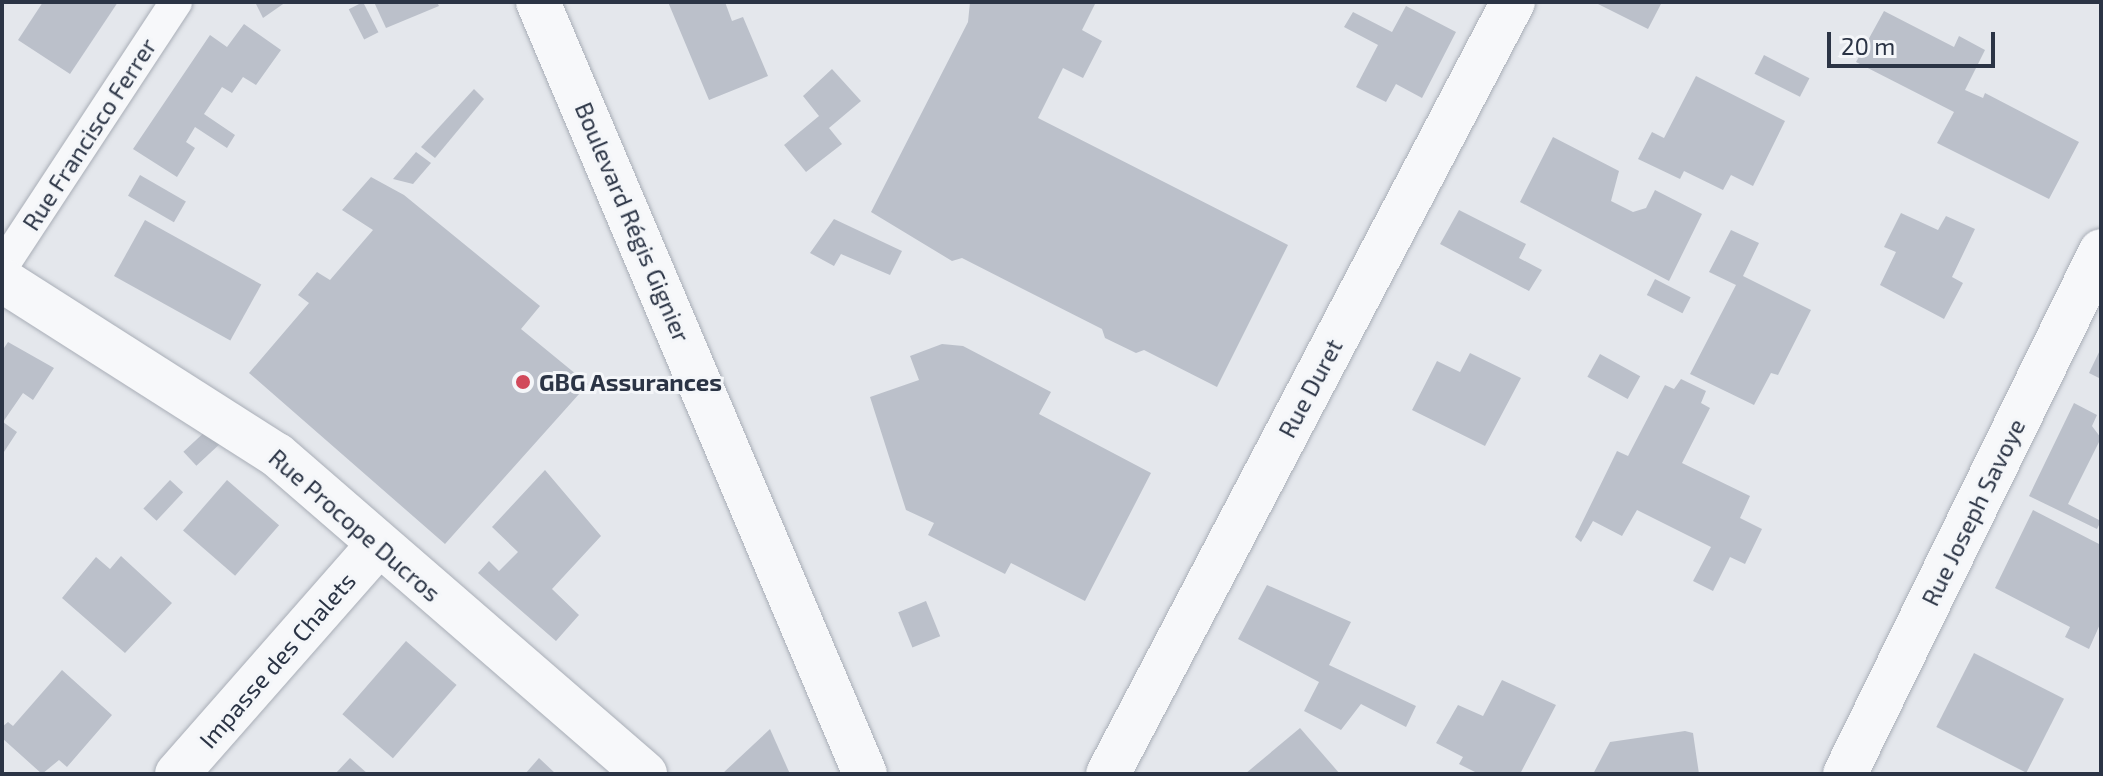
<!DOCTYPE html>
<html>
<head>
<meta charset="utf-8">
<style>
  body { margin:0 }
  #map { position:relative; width:2103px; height:776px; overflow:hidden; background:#e4e7ec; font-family:"Exo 2",sans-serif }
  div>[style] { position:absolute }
  .building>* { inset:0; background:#bbc0ca; transform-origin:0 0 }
  .roads { filter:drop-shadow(0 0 2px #a9aeb7) drop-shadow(0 0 2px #a9aeb7) }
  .lane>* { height:32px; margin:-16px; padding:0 16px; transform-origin:16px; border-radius:16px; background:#f7f8fa }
  .street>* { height:44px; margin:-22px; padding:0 22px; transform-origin:22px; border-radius:22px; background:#f7f8fa }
  .dots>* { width:22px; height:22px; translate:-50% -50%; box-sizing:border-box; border:4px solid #f4f6f9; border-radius:50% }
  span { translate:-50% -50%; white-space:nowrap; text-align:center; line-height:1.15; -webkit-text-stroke:6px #f4f6f9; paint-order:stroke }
  .street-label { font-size:24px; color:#2b3445 }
  .poi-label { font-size:24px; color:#2b3445; font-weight:700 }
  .left { translate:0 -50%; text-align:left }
  .frame { position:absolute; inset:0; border:4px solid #2b3445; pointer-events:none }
  .scale { position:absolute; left:1827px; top:32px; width:168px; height:36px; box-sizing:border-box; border:4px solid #2b3445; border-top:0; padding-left:10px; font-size:24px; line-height:28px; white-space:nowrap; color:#2b3445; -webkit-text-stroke:6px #f4f6f9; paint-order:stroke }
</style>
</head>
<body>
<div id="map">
  <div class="building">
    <i style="clip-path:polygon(43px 2px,118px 2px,70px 74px,18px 40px)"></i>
    <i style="clip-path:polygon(255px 2px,286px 2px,263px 18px)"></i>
    <i style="left:363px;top:2px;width:34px;height:16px;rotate:63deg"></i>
    <i style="clip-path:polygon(374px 2px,437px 2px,439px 6px,386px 28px)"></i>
    <i style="clip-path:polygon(668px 2px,725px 2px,732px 21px,743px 17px,768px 76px,709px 100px)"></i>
    <i style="clip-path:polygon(970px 2px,1096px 2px,1082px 30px,1102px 41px,1083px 78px,1063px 68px,1038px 118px,1288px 245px,1217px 387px,1144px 350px,1136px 353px,1105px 338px,1102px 329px,962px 258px,952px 261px,871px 212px,968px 22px)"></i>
    <i style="clip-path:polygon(1594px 2px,1662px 2px,1648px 29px)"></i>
    <i style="clip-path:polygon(1406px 6px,1456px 32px,1422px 98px,1396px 84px,1386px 102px,1356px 87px,1378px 45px,1344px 27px,1353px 12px,1392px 32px)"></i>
    <i style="clip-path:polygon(1884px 11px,1954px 47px,1959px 36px,1985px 50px,1965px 90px,1983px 98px,1985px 93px,2079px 142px,2049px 199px,1937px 143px,1954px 112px,1856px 62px)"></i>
    <i style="clip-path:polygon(244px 24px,281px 50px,256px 85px,243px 77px,232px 93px,222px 87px,204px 114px,235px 135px,227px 148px,195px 127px,186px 142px,195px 148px,177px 177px,133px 149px,210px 35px,227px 47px)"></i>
    <i style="left:1764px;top:55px;width:51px;height:21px;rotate:27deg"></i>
    <i style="clip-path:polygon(832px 69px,861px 101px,829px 128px,842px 144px,806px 172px,784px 145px,819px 116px,803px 96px)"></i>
    <i style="clip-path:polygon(1696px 76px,1785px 121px,1753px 186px,1731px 175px,1723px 190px,1684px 171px,1680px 179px,1638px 159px,1652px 132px,1664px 138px)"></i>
    <i style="clip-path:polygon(474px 89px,484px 99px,435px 158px,421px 147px)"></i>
    <i style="clip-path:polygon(1553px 137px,1619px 171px,1611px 201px,1633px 212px,1646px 208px,1655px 190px,1702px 214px,1669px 281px,1520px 202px)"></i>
    <i style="clip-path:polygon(416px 152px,431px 163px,413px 184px,393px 179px)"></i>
    <i style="left:140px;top:175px;width:53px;height:24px;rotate:30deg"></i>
    <i style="clip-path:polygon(371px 177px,404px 195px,540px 306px,521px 329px,588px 384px,445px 544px,249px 373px,309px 303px,298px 295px,317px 272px,330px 280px,373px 230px,342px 210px)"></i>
    <i style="clip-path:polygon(1459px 210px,1526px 244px,1519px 258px,1542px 270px,1529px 291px,1440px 244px)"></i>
    <i style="clip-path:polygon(1901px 213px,1938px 230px,1946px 216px,1975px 229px,1952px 277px,1963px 283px,1944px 319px,1880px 285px,1896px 252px,1884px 247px)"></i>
    <i style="clip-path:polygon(834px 219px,902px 251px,890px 275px,841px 254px,834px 266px,810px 253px)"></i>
    <i style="left:145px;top:220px;width:133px;height:64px;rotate:29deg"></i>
    <i style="clip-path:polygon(1731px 230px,1759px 243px,1743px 276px,1811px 310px,1778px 375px,1771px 373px,1754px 405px,1690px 374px,1736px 285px,1709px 272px)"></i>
    <i style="left:1655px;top:279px;width:40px;height:18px;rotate:27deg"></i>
    <i style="clip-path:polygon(8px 342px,54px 368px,33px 400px,23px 393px,3px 422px,17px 432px,2px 455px,2px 351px)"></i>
    <i style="clip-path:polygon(942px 344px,963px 346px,1051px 392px,1039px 414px,1151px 473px,1085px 601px,1011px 563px,1005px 574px,928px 535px,934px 523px,906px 510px,870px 397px,919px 380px,910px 356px)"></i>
    <i style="clip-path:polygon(2101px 348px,2101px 379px,2089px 373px)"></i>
    <i style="clip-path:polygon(1470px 353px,1521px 378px,1485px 446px,1412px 410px,1437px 361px,1460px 372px)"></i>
    <i style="left:1600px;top:354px;width:46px;height:26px;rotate:29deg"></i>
    <i style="clip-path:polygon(1681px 379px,1706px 391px,1701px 403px,1710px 408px,1682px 463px,1750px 496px,1740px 518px,1762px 529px,1745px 564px,1730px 557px,1713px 591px,1693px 581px,1711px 547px,1637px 510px,1622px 536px,1593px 521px,1581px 542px,1575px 537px,1617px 451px,1628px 456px,1665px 385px,1674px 389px)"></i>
    <i style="clip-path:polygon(2074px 403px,2097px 415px,2092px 426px,2101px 438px,2068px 504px,2101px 521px,2097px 529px,2029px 496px)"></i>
    <i style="left:209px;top:428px;width:19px;height:35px;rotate:47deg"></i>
    <i style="clip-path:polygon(545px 470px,601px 536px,552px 589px,579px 615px,556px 641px,478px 573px,489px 561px,499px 571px,518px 552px,492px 527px)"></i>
    <i style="left:170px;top:480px;width:18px;height:39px;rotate:43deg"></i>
    <i style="left:227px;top:480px;width:69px;height:67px;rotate:41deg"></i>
    <i style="clip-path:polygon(2033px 510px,2101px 545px,2101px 622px,2089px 649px,2065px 637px,2070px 627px,1995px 588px)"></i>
    <i style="clip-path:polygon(121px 556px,172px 603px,125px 653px,62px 598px,96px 557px,110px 569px)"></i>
    <i style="clip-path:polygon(1267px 585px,1351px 622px,1329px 665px,1416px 706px,1406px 727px,1361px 704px,1341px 730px,1304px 711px,1319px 682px,1238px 639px)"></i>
    <i style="left:926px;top:601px;width:38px;height:30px;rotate:68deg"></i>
    <i style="left:406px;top:641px;width:67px;height:97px;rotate:41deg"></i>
    <i style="left:1974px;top:653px;width:101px;height:83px;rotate:27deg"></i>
    <i style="clip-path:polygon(62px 670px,112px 715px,67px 767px,59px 760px,42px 774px,2px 738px,2px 727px,8px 722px,13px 726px)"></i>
    <i style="clip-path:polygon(1502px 680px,1556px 705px,1520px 774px,1479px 774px,1459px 764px,1463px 757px,1436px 743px,1458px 705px,1483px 716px)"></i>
    <i style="clip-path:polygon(1300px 728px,1340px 774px,1245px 774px)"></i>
    <i style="clip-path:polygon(770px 729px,790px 774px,722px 774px)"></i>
    <i style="clip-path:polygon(1685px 731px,1693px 733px,1699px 774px,1593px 774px,1610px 742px)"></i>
    <i style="clip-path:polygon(350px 758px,368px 774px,335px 774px)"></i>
    <i style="clip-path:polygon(539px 758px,556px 774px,525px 774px)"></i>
  </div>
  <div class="roads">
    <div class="lane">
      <i style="left:2px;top:267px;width:317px;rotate:-56.7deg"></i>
    </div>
    <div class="street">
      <i style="left:538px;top:2px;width:838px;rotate:67.04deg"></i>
      <i style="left:2px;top:280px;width:326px;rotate:32.5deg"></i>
      <i style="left:277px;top:455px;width:487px;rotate:40.9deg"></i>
      <i style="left:177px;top:774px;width:305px;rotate:-48.7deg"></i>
      <i style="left:1108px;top:774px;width:872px;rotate:-62.32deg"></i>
      <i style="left:1845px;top:774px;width:582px;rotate:-63.92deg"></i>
    </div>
  </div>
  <div class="dots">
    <i style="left:523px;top:382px;background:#d1495b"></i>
  </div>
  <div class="street-label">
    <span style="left:89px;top:134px;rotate:-57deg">Rue Francisco Ferrer</span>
    <span style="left:633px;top:222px;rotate:67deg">Boulevard Régis Gignier</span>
    <span style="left:1310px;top:388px;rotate:-62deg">Rue Duret</span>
    <span style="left:1973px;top:512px;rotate:-64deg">Rue Joseph Savoye</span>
    <span style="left:355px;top:525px;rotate:41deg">Rue Procope Ducros</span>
    <span style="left:277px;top:660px;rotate:-49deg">Impasse des Chalets</span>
  </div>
  <div class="poi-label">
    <span class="left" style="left:539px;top:382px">GBG Assurances</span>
  </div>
  <div class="frame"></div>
  <div class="scale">20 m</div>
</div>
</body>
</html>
